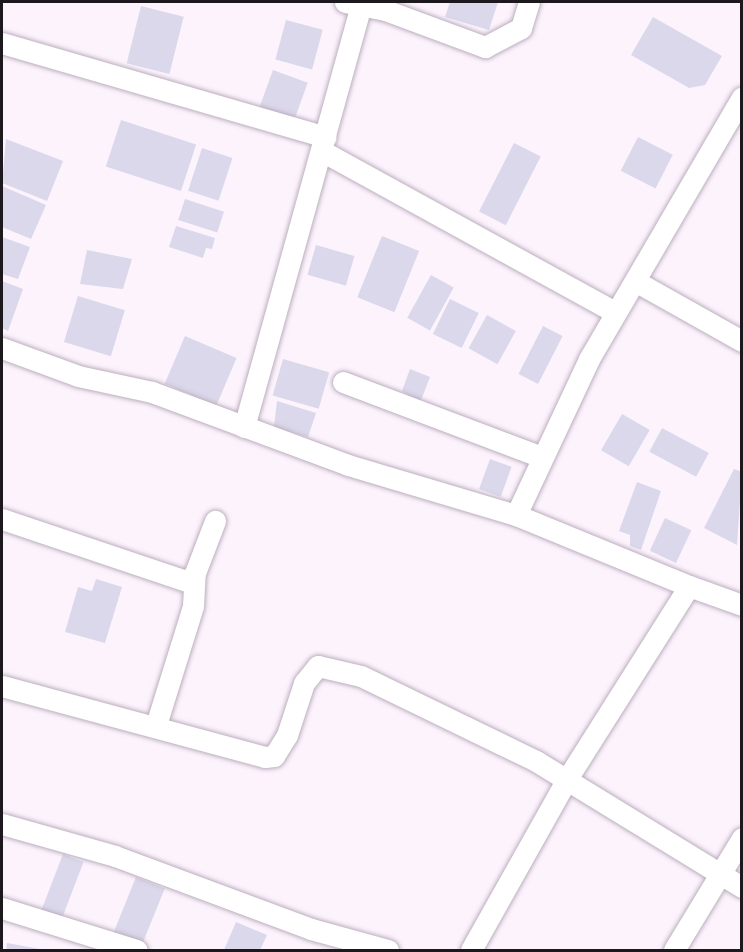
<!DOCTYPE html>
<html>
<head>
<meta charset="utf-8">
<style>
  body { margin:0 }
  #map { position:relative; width:743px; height:952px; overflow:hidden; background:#fcf3fd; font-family:Ubuntu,sans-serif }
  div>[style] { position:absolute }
  .building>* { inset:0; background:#dbd8eb; transform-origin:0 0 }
  .roads { filter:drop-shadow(0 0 2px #bcaebe) drop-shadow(0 0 2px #bcaebe) }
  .street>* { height:21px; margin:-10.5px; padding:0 10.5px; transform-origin:10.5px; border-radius:10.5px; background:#fff }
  span { translate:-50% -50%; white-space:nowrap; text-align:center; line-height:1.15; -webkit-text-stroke:6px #fff; paint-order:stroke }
  .frame { position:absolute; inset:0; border:3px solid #1d181d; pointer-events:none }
</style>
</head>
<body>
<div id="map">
  <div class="building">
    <i style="clip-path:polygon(450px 2px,498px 2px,489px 30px,445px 17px)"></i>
    <i style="left:141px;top:6px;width:44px;height:59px;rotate:14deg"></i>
    <i style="clip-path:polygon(653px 17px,722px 56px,705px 85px,689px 88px,631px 55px)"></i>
    <i style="left:286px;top:20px;width:38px;height:41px;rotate:15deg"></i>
    <i style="left:273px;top:70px;width:37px;height:45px;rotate:20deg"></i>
    <i style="left:121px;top:120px;width:79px;height:49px;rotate:18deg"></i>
    <i style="left:638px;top:137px;width:39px;height:38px;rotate:27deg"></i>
    <i style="clip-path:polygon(6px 139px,63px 161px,47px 201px,2px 183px)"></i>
    <i style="left:514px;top:143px;width:30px;height:77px;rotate:27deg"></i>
    <i style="left:202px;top:148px;width:32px;height:45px;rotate:18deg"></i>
    <i style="clip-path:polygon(2px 186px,46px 205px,31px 239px,2px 227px)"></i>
    <i style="left:185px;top:199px;width:41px;height:22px;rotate:18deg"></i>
    <i style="clip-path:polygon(176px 226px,215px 238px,212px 249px,206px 248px,203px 258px,169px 247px)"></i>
    <i style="left:382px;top:236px;width:40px;height:66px;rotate:22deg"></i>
    <i style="clip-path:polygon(2px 237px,30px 247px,18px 279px,2px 274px)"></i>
    <i style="left:316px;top:245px;width:40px;height:31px;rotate:16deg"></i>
    <i style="clip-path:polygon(87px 250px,132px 259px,123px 289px,80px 284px)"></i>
    <i style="left:431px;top:275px;width:26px;height:49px;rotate:29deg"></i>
    <i style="clip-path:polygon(2px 281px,23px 289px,8px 331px,2px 328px)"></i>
    <i style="left:78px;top:296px;width:49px;height:48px;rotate:17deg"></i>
    <i style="left:450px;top:299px;width:32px;height:39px;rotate:26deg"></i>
    <i style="left:487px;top:315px;width:33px;height:38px;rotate:29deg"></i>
    <i style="left:543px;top:326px;width:22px;height:54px;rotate:27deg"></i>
    <i style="left:185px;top:336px;width:56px;height:52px;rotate:23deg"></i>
    <i style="left:283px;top:359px;width:48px;height:38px;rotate:16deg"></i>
    <i style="clip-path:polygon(410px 369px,430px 377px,420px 403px,402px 391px)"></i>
    <i style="clip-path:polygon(277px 401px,316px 413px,308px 437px,274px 427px)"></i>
    <i style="left:622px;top:414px;width:32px;height:42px;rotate:30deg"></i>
    <i style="left:662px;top:428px;width:53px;height:27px;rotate:28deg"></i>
    <i style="left:490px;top:459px;width:23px;height:32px;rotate:20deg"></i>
    <i style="clip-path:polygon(734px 469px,742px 472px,737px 545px,704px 528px)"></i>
    <i style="clip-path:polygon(637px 482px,661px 491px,641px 550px,630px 546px,630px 535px,619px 531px)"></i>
    <i style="left:665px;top:518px;width:29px;height:36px;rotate:25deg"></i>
    <i style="clip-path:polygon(96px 579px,122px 587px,105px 643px,65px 632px,78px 587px,92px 591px)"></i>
    <i style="left:63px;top:854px;width:22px;height:60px;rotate:21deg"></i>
    <i style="left:136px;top:877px;width:31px;height:59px;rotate:22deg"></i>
    <i style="clip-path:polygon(236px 922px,267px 935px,260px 950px,224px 950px)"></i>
    <i style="clip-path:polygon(7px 943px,40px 949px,39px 950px,6px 950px)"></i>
  </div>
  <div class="roads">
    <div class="street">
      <i style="left:345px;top:2px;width:41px;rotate:11.3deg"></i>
      <i style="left:385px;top:10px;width:107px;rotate:20.3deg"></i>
      <i style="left:485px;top:47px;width:41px;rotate:-27.8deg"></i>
      <i style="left:521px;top:28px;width:27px;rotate:-73deg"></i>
      <i style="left:2px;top:43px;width:337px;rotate:16.2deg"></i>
      <i style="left:322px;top:151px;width:334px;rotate:28.8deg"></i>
      <i style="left:635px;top:281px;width:123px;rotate:29.3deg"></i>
      <i style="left:2px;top:348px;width:81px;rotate:20.2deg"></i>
      <i style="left:78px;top:376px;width:76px;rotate:12.2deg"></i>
      <i style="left:152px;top:392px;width:209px;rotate:20.4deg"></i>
      <i style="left:348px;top:465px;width:175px;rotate:16.6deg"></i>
      <i style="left:516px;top:515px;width:187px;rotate:22.3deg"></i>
      <i style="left:343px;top:382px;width:212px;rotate:20.7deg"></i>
      <i style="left:244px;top:427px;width:441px;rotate:-74.5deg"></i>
      <i style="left:516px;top:515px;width:172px;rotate:-64.9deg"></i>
      <i style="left:589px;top:359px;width:303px;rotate:-59.7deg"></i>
      <i style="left:2px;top:519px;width:200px;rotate:18.6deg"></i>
      <i style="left:2px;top:686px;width:272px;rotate:15.1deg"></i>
      <i style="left:265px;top:757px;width:9px;rotate:-6deg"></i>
      <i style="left:274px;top:756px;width:25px;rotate:-58deg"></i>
      <i style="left:287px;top:735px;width:55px;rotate:-71.9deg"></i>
      <i style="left:304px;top:683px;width:22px;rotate:-51deg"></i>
      <i style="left:318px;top:666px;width:44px;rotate:13.1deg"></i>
      <i style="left:361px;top:676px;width:195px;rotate:25.9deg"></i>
      <i style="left:536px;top:761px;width:241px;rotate:31.5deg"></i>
      <i style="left:156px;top:725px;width:125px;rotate:-72.7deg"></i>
      <i style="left:193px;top:606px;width:33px;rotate:-87deg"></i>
      <i style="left:195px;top:573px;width:56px;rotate:-69deg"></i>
      <i style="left:2px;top:824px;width:117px;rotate:15.8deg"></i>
      <i style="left:115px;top:856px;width:209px;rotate:20.4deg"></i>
      <i style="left:311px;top:929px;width:80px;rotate:15.3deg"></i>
      <i style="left:2px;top:908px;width:141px;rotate:17.3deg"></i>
      <i style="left:471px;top:950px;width:196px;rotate:-60.7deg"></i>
      <i style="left:567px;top:779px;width:228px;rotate:-57.7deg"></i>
      <i style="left:689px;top:586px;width:56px;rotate:19.7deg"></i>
      <i style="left:674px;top:950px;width:131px;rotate:-58.7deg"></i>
    </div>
  </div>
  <div class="frame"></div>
</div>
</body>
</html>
